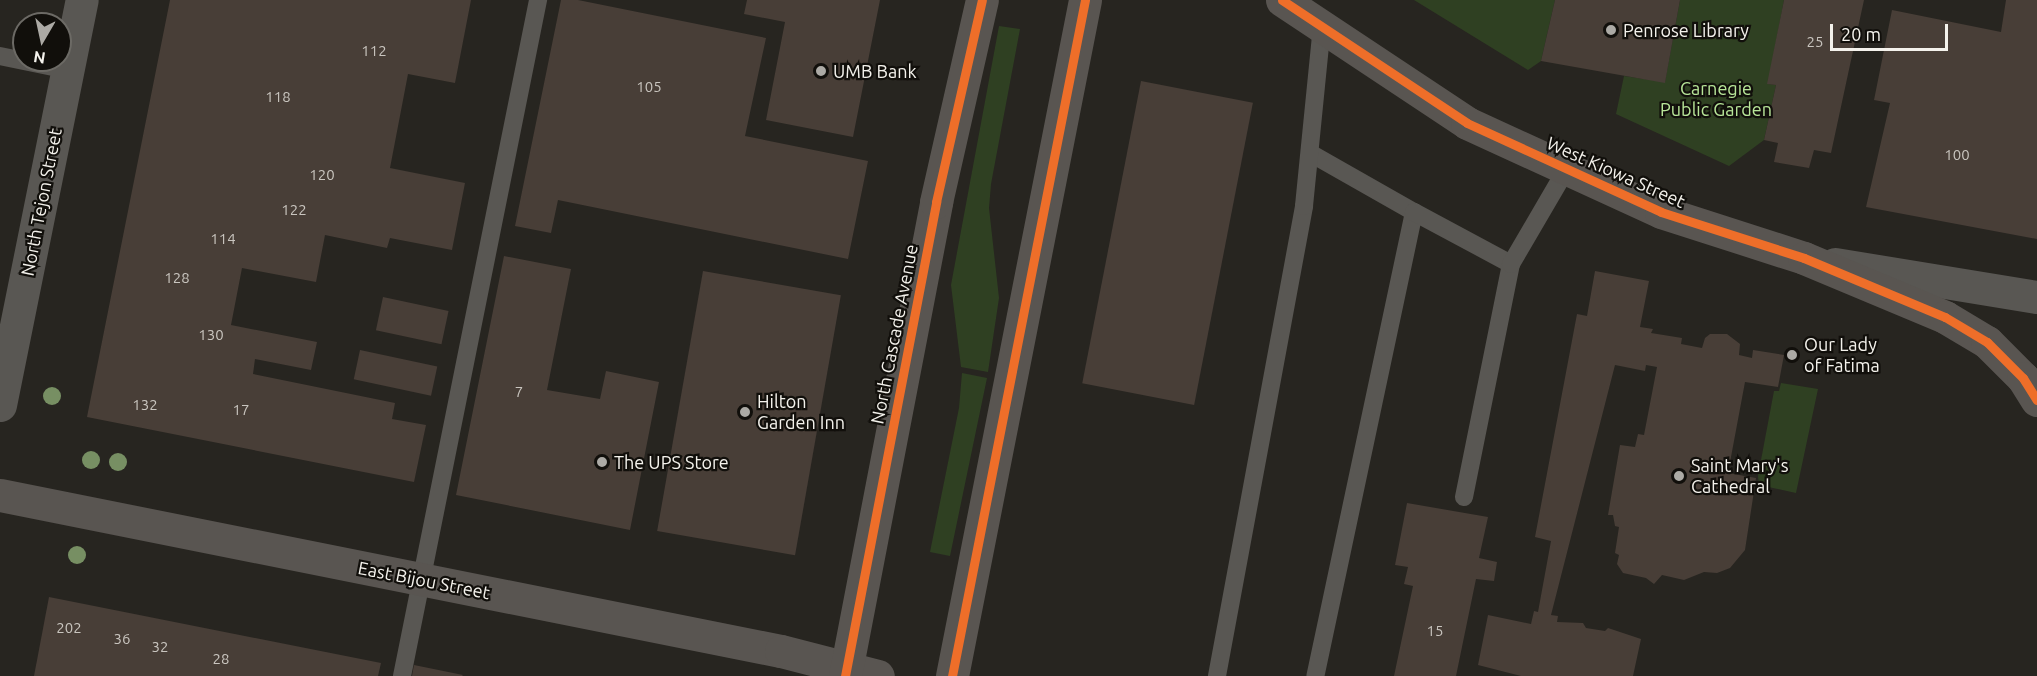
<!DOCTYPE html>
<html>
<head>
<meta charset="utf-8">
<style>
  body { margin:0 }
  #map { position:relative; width:2037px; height:676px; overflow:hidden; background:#272520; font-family:Ubuntu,sans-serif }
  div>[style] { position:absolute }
  .green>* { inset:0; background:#2f4022 }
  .building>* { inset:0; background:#483e37; transform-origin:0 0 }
  .service>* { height:18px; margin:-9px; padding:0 9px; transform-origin:9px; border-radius:9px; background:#595753 }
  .tertiary>* { height:33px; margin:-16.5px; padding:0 16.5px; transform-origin:16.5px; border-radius:16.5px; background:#595753 }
  .secondary>* { height:33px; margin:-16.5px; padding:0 16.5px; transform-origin:16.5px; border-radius:16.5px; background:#595551 }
  .cycleway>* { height:9px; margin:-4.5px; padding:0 4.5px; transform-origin:4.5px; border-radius:4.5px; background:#ee6e29 }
  .trees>* { width:18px; height:18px; margin:-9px; border-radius:50%; background:#778f63 }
  .dots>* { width:16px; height:16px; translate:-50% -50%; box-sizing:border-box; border:3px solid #110f0b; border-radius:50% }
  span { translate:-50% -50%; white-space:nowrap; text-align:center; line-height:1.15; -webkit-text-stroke:4.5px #110f0b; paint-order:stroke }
  .number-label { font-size:15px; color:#c9c5bf }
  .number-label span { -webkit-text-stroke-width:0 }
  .poi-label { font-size:18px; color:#f4f2ec }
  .left { translate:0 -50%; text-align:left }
  .park-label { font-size:18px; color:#b8e699 }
  .street-label { font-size:18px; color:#f4f2ec }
  .north { position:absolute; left:12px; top:12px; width:60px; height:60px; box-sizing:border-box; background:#110f0b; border:2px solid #6c6a65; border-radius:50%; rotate:189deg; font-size:16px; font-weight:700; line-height:24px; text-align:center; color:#f4f2ec }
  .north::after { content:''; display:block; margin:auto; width:21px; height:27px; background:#acaaa5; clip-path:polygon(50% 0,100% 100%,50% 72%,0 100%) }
  .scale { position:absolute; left:1830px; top:24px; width:118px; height:27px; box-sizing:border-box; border:3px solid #f4f2ec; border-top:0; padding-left:8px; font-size:18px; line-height:21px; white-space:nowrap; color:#f4f2ec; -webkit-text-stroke:4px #110f0b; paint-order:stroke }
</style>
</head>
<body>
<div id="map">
  <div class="green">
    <i style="clip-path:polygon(1414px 0,1555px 0,1541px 61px,1528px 70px)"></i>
    <i style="clip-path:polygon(1680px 0,1784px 0,1768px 84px,1776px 85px,1764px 140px,1729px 166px,1616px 114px,1624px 76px,1665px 82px)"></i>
    <i style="clip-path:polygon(999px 26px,1020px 29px,991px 184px,989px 208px,999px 298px,988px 372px,961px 367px,951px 285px)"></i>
    <i style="clip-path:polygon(962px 373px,987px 378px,950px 556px,930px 552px,959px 408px)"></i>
    <i style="clip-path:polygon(1781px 383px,1818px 389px,1796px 493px,1759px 485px,1758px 476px,1774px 391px,1779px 391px)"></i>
  </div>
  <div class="building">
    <i style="clip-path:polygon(170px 0,471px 0,455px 83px,408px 74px,390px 168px,465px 183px,452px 250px,390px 238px,387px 248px,325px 235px,316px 282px,242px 268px,231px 325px,317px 342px,311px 370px,255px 359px,253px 374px,395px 403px,392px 419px,426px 425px,414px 482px,87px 417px)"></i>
    <i style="clip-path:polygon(561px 0,578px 0,766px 38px,745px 136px,868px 161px,848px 259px,558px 200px,551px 233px,515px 226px)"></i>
    <i style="clip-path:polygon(747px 0,880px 0,853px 137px,766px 120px,785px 22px,744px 14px)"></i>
    <i style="clip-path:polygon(1555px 0,1680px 0,1665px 83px,1541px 61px)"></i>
    <i style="clip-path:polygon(1784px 0,1864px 0,1831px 153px,1814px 150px,1809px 168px,1774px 162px,1778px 143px,1764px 140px,1776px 85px,1767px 84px)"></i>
    <i style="clip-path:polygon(2006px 0,2037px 0,2037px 239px,1866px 207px,1890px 103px,1874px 100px,1892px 10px,2001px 32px)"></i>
    <i style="left:1141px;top:81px;width:114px;height:308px;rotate:11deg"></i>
    <i style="clip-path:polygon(504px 256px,571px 269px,547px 390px,600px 399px,606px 371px,659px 382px,630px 530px,456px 495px)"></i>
    <i style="left:703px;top:271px;width:140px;height:264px;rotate:10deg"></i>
    <i style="clip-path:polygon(1595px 271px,1649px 281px,1640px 327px,1653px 329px,1651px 333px,1682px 338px,1681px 344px,1702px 348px,1705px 338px,1710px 334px,1727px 334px,1740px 344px,1739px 355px,1752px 358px,1753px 350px,1784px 355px,1778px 387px,1745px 382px,1728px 473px,1756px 478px,1745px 550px,1730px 568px,1717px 573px,1704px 572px,1684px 580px,1662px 575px,1654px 584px,1646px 578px,1623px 573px,1617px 564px,1619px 555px,1615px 553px,1619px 527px,1615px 526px,1613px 515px,1608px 515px,1620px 445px,1635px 447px,1638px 434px,1644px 435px,1657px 367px,1646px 365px,1645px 371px,1615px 365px,1551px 615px,1558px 616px,1557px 622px,1583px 623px,1586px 628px,1605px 631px,1608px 628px,1641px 639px,1633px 676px,1521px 676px,1478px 665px,1488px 615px,1531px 624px,1534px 611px,1538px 612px,1551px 541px,1535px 537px,1577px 314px,1587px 316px)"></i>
    <i style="left:383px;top:297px;width:67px;height:34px;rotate:12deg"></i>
    <i style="left:360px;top:350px;width:79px;height:30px;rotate:12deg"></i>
    <i style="clip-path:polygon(1407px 503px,1488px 517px,1479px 558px,1497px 562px,1494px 581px,1476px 579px,1456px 676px,1394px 676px,1413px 586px,1404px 584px,1408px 567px,1395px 565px)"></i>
    <i style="clip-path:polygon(49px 597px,381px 663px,378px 676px,34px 676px)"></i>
    <i style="clip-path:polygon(414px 665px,463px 675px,462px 676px,412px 676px)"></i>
  </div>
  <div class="service">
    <i style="left:0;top:56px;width:69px;rotate:11.6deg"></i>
    <i style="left:1310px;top:153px;width:120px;rotate:29.6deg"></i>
    <i style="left:1414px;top:212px;width:474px;rotate:102deg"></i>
    <i style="left:1414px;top:212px;width:110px;rotate:28.2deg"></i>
    <i style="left:1464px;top:497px;width:238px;rotate:-78.6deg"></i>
    <i style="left:1511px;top:264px;width:111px;rotate:-59.7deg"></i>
    <i style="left:402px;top:676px;width:690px;rotate:-78.62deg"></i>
    <i style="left:1217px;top:676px;width:478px;rotate:-79.5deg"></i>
    <i style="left:1304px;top:206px;width:180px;rotate:-84.3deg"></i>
  </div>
  <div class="tertiary">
    <i style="left:1835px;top:264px;width:205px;rotate:9.3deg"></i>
    <i style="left:0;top:405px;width:413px;rotate:-78.6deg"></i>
  </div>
  <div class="secondary">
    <i style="left:1282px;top:0;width:222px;rotate:33.6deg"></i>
    <i style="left:1467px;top:123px;width:213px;rotate:24.6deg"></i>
    <i style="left:1661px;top:212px;width:150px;rotate:17.8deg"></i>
    <i style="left:1804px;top:258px;width:153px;rotate:22.7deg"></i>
    <i style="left:1945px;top:317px;width:49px;rotate:30.8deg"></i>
    <i style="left:1987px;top:342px;width:51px;rotate:45deg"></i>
    <i style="left:2023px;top:378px;width:26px;rotate:58deg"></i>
    <i style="left:0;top:495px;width:796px;rotate:11.3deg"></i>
    <i style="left:781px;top:651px;width:100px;rotate:14.5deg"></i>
    <i style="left:845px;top:676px;width:483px;rotate:-79.1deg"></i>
    <i style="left:936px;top:202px;width:207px;rotate:-77.2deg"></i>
    <i style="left:952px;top:676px;width:689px;rotate:-78.87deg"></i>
  </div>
  <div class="cycleway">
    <i style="left:1282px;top:0;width:222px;rotate:33.6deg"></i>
    <i style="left:1467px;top:123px;width:213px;rotate:24.6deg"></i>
    <i style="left:1661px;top:212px;width:150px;rotate:17.8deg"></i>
    <i style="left:1804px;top:258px;width:153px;rotate:22.7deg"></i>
    <i style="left:1945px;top:317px;width:49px;rotate:30.8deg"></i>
    <i style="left:1987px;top:342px;width:51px;rotate:45deg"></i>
    <i style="left:2023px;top:378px;width:26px;rotate:58deg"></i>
    <i style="left:845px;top:676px;width:483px;rotate:-79.1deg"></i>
    <i style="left:936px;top:202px;width:207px;rotate:-77.2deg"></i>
    <i style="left:952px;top:676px;width:689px;rotate:-78.87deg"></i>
  </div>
  <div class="trees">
    <i style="left:52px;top:396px"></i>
    <i style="left:91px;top:460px"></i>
    <i style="left:118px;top:462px"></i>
    <i style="left:77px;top:555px"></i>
  </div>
  <div class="dots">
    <i style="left:1611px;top:30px;background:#acaaa5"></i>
    <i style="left:821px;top:71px;background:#acaaa5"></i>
    <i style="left:1792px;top:355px;background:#acaaa5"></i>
    <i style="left:745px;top:412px;background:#acaaa5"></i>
    <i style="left:602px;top:462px;background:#acaaa5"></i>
    <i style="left:1679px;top:476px;background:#acaaa5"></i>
  </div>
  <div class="number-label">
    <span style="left:1815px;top:42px">25</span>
    <span style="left:374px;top:51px">112</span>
    <span style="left:649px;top:87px">105</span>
    <span style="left:278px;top:97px">118</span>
    <span style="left:1957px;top:155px">100</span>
    <span style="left:322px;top:175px">120</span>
    <span style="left:294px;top:210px">122</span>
    <span style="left:223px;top:239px">114</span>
    <span style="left:177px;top:278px">128</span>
    <span style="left:211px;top:335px">130</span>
    <span style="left:519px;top:392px">7</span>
    <span style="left:145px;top:405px">132</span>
    <span style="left:241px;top:410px">17</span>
    <span style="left:69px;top:628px">202</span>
    <span style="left:1435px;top:631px">15</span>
    <span style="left:122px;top:639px">36</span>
    <span style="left:160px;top:647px">32</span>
    <span style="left:221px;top:659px">28</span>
  </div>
  <div class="poi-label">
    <span class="left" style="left:1623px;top:30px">Penrose Library</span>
    <span class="left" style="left:833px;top:71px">UMB Bank</span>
    <span class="left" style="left:1804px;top:355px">Our Lady<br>of Fatima</span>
    <span class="left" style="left:757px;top:412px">Hilton<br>Garden Inn</span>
    <span class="left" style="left:614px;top:462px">The UPS Store</span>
    <span class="left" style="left:1691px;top:476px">Saint Mary's<br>Cathedral</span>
  </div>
  <div class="park-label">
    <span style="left:1716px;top:99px">Carnegie<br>Public Garden</span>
  </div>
  <div class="street-label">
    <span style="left:1616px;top:172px;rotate:24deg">West Kiowa Street</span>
    <span style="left:41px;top:202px;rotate:-79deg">North Tejon Street</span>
    <span style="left:894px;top:334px;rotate:-79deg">North Cascade Avenue</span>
    <span style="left:424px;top:580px;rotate:11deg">East Bijou Street</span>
  </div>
  <div class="north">N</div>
  <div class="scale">20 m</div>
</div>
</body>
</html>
